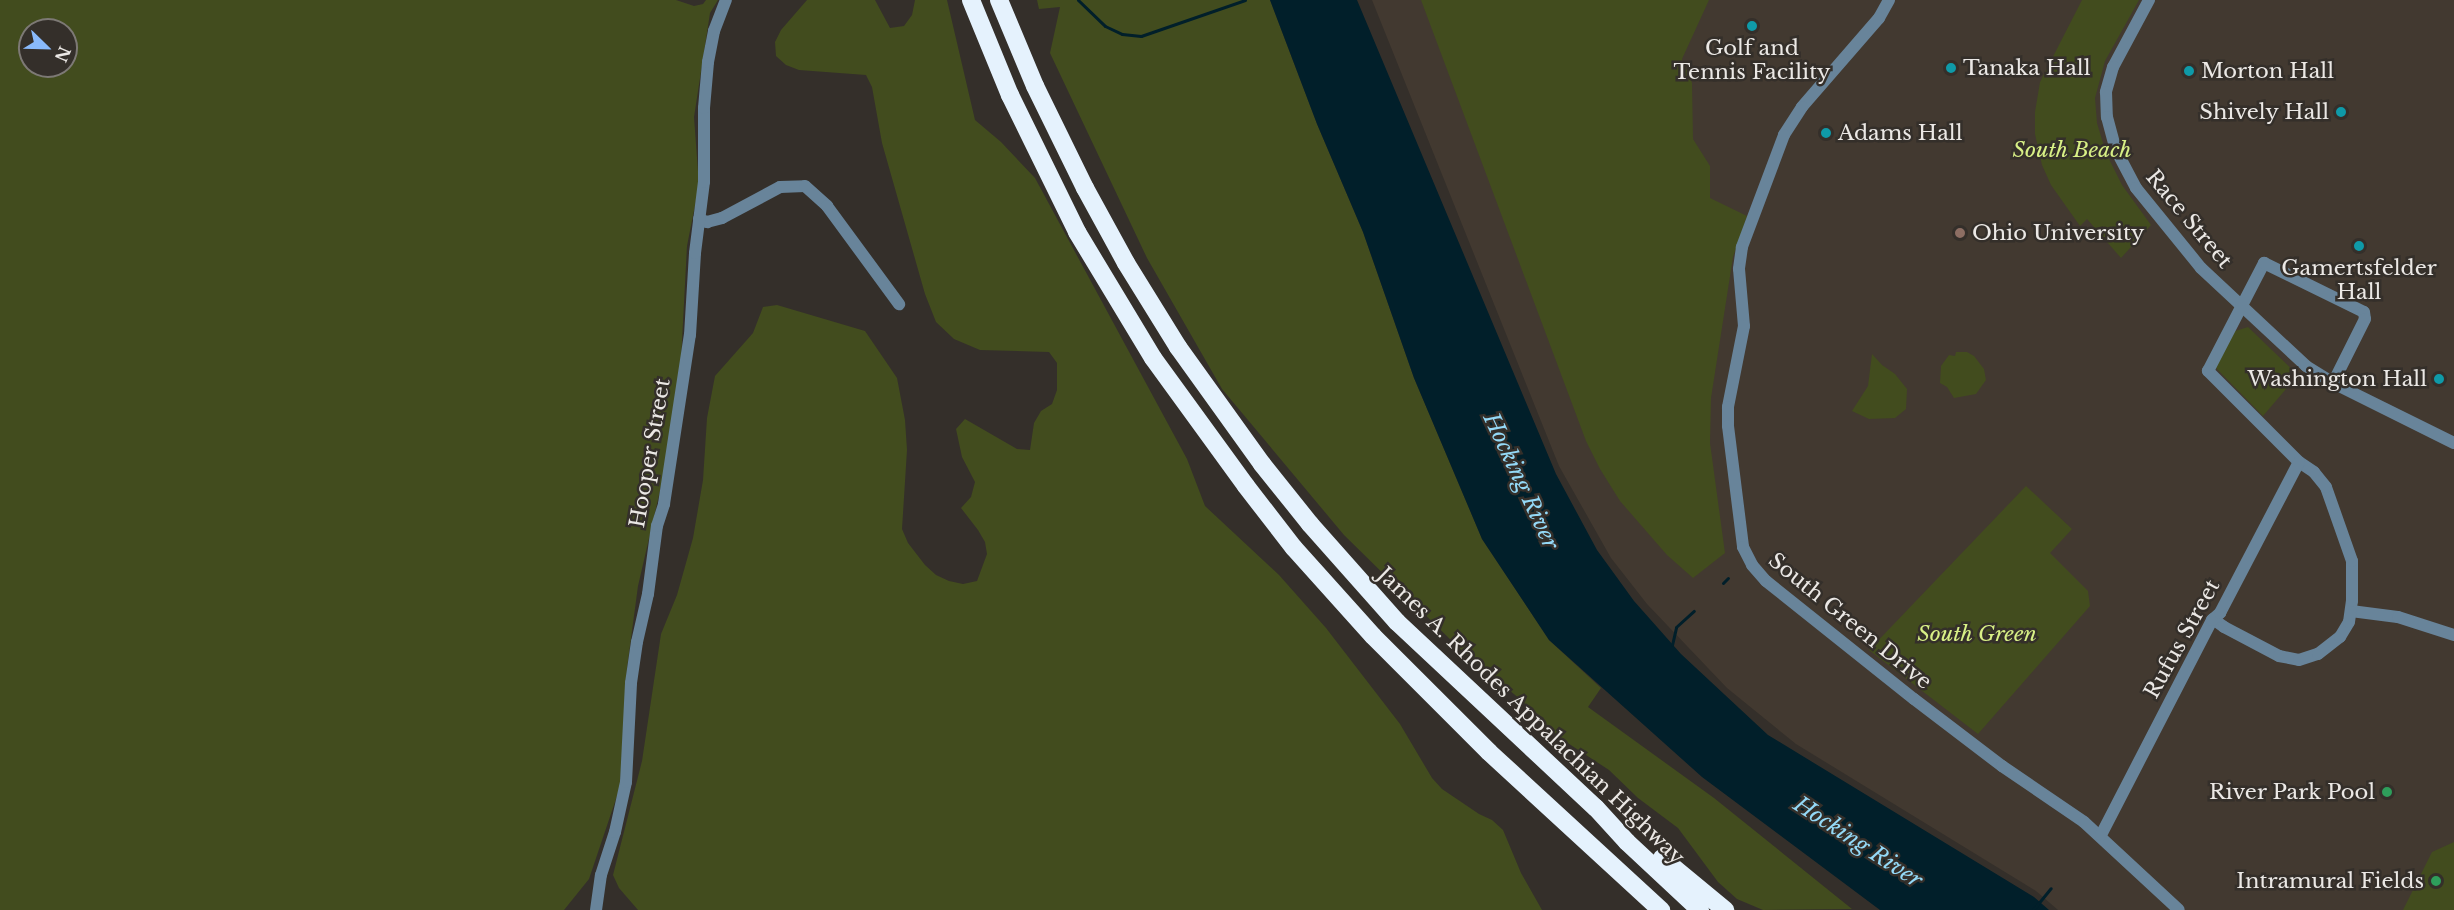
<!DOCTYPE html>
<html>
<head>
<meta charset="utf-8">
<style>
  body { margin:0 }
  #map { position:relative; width:2454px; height:910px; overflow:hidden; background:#342f2a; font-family:"Libre Baskerville",serif }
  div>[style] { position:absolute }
  .built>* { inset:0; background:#423930 }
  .green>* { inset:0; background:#424c1e }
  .water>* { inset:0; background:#011f2a }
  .stream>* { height:3px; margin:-1.5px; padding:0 1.5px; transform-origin:1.5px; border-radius:1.5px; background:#011f2a }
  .minor>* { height:12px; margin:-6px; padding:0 6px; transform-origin:6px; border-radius:6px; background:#68849a }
  .highway>* { height:18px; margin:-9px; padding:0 9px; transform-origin:9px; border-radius:9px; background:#e5f2fd }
  .dots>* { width:16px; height:16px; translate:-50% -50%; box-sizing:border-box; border:3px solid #342f2a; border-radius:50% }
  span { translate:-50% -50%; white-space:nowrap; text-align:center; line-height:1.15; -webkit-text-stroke:5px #342f2a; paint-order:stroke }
  .poi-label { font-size:21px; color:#ebe8e5 }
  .left { translate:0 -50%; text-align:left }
  .right { translate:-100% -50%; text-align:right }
  .park-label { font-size:21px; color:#d8f086; font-style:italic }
  .street-label { font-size:21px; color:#ebe8e5 }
  .water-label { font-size:22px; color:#94d9f7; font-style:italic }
  .north { position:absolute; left:18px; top:18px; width:60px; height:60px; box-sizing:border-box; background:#342f2a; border:2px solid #7d7975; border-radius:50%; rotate:113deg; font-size:16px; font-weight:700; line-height:24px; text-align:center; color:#ebe8e5 }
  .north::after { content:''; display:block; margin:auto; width:21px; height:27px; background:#89bafc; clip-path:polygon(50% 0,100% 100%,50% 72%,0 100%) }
</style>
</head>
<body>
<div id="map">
  <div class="built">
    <i style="clip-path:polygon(1372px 0,2454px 0,2454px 910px,2058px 910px,2036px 891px,1796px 744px,1727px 688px,1647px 604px,1611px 558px,1559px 466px)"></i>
  </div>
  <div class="green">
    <i style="clip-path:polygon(evenodd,0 0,676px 0,694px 6px,703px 4px,706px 0,718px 0,710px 13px,694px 117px,699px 185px,687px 246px,680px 379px,662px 482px,638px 586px,627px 668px,620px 787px,589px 879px,564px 910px,0 910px,0 0,30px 30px,66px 30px,66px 66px,30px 66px,30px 30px)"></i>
    <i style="clip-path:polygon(807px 0,875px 0,890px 28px,904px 26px,912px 15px,915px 0,947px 0,975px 120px,1001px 142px,1035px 178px,1187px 459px,1205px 506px,1279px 575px,1326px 628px,1400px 724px,1432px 778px,1442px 789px,1479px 814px,1492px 820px,1503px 830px,1521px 873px,1542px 910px,638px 910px,619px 888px,613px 875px,642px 761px,661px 634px,677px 595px,693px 538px,703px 480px,707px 418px,715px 376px,753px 333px,763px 307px,777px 305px,865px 331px,897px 378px,905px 420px,907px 450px,902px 529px,908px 543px,925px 565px,936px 575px,949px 581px,963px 584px,977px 581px,987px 554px,985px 542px,978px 530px,961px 508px,971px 497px,975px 482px,962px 457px,956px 429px,965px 419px,1017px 449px,1030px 450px,1034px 423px,1041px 411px,1052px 404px,1057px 390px,1057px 363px,1049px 352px,980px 350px,954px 339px,936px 322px,925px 294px,882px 143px,872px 87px,866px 75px,799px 70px,786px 65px,776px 56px,775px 42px,781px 30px)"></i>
    <i style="clip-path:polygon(1037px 0,1270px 0,1317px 124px,1363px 232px,1414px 378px,1482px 539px,1549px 640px,1601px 688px,1588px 707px,1714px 798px,1852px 909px,1763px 910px,1737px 899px,1718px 882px,1678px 828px,1638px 798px,1609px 770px,1557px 736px,1521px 700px,1459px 648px,1344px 535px,1222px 389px,1147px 258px,1050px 53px,1060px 7px,1039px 9px)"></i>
    <i style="clip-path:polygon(1421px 0,1709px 0,1682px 59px,1692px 83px,1693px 139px,1710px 166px,1710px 198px,1747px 216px,1733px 257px,1711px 398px,1710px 443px,1725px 553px,1693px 578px,1667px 555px,1620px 501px,1600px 469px,1586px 441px)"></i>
    <i style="clip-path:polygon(2082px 0,2139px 0,2105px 61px,2095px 98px,2097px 123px,2106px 153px,2122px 185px,2151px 225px,2121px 258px,2087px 219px,2080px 226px,2051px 185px,2042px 165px,2035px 134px,2035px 112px,2040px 82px)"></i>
    <i style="clip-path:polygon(2248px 327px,2298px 375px,2263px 416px,2215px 367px,2235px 331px)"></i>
    <i style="clip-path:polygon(1956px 352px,1967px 352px,1974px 356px,1984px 369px,1986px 380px,1976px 394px,1954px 398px,1947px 387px,1940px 383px,1941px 366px,1949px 355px,1955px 356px)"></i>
    <i style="clip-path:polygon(1872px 354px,1882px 365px,1895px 374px,1907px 389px,1906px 409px,1895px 418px,1869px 419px,1852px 411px,1868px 386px)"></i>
    <i style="clip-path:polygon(2026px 486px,2072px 529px,2050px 553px,2088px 591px,2090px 606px,1978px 734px,1869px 650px)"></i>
    <i style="clip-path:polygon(2454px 842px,2454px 910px,2403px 910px,2432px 852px)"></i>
  </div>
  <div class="water">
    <i style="clip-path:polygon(1270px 0,1357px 0,1556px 474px,1597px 550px,1634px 601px,1681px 654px,1768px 735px,2034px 897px,2049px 910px,1880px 910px,1702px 777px,1549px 640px,1482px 539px,1414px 378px,1363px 232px,1317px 124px)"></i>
  </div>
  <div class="stream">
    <i style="left:1078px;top:0;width:37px;rotate:44deg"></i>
    <i style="left:1105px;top:26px;width:19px;rotate:25deg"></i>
    <i style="left:1122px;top:34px;width:19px;rotate:6deg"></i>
    <i style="left:1141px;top:36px;width:110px;rotate:-19.1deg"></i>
    <i style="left:1723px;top:583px;width:7px;rotate:-45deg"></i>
    <i style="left:1672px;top:645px;width:18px;rotate:-77deg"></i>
    <i style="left:1676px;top:627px;width:24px;rotate:-42deg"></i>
    <i style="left:2033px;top:910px;width:28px;rotate:-51deg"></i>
  </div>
  <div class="minor">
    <i style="left:1889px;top:0;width:21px;rotate:119deg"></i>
    <i style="left:1879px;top:18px;width:118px;rotate:130.9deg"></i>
    <i style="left:1802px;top:107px;width:33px;rotate:123deg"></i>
    <i style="left:1784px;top:135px;width:120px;rotate:110.6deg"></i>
    <i style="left:1742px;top:247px;width:22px;rotate:98deg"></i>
    <i style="left:1739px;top:269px;width:57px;rotate:85deg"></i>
    <i style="left:1744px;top:326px;width:83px;rotate:101.2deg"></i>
    <i style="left:1728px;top:407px;width:19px;rotate:90deg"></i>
    <i style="left:1728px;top:426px;width:122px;rotate:82.9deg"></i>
    <i style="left:1743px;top:547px;width:20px;rotate:63deg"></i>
    <i style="left:1752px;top:565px;width:21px;rotate:49deg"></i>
    <i style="left:1766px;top:581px;width:189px;rotate:38.6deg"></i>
    <i style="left:1914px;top:699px;width:111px;rotate:37.3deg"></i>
    <i style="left:2002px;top:766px;width:99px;rotate:34.3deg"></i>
    <i style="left:2084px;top:822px;width:129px;rotate:42.8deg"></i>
    <i style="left:2149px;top:0;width:76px;rotate:118.2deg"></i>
    <i style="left:2113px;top:67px;width:26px;rotate:106deg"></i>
    <i style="left:2106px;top:92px;width:25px;rotate:88deg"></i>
    <i style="left:2107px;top:117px;width:34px;rotate:75deg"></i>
    <i style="left:2116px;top:150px;width:43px;rotate:62.2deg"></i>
    <i style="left:2136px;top:188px;width:103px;rotate:50.9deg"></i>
    <i style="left:2201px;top:268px;width:144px;rotate:43deg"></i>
    <i style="left:2306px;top:366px;width:32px;rotate:32deg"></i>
    <i style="left:2333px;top:383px;width:135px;rotate:26.4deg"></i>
    <i style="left:699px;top:219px;width:9px;rotate:21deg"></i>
    <i style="left:707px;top:222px;width:16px;rotate:-15deg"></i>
    <i style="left:722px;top:218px;width:66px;rotate:-28.1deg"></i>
    <i style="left:780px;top:187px;width:25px;rotate:-2deg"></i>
    <i style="left:805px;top:186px;width:30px;rotate:42deg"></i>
    <i style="left:827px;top:206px;width:122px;rotate:53.7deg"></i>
    <i style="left:2351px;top:611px;width:47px;rotate:7.3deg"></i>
    <i style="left:2398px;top:617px;width:59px;rotate:17.8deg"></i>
    <i style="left:2213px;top:619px;width:14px;rotate:36deg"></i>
    <i style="left:2224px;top:627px;width:62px;rotate:27.8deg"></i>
    <i style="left:2279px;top:656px;width:20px;rotate:11deg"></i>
    <i style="left:2299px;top:660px;width:20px;rotate:-18deg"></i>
    <i style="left:2318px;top:654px;width:28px;rotate:-38deg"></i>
    <i style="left:2340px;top:637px;width:17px;rotate:-59deg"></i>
    <i style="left:2349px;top:622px;width:21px;rotate:-82deg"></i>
    <i style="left:2352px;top:601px;width:40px;rotate:-90deg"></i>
    <i style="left:2352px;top:561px;width:78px;rotate:-109.4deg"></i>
    <i style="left:2326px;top:487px;width:19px;rotate:-129deg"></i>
    <i style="left:2314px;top:472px;width:18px;rotate:-146deg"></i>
    <i style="left:2299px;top:462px;width:129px;rotate:-135deg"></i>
    <i style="left:2208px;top:371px;width:122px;rotate:-62.6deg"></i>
    <i style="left:2264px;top:263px;width:111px;rotate:26.1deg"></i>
    <i style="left:2364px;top:312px;width:7px;rotate:82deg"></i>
    <i style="left:2365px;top:319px;width:72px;rotate:116.6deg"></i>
    <i style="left:2101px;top:835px;width:242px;rotate:-62.7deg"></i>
    <i style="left:2212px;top:620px;width:11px;rotate:-41deg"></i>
    <i style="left:2220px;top:613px;width:170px;rotate:-62.4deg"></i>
    <i style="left:596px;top:910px;width:35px;rotate:-82deg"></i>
    <i style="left:601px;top:875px;width:45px;rotate:-72deg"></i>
    <i style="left:615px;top:832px;width:51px;rotate:-77.6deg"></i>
    <i style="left:626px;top:782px;width:99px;rotate:-87.1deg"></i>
    <i style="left:631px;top:683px;width:41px;rotate:-81.7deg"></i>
    <i style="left:637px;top:642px;width:49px;rotate:-77.1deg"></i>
    <i style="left:648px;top:594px;width:69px;rotate:-82.5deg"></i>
    <i style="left:657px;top:526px;width:23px;rotate:-72deg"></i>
    <i style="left:664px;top:504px;width:171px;rotate:-81.3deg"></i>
    <i style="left:690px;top:335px;width:82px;rotate:-86.5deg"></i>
    <i style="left:695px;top:253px;width:72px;rotate:-82.8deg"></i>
    <i style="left:704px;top:182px;width:74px;rotate:-90deg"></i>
    <i style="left:704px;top:108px;width:46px;rotate:-85deg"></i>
    <i style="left:708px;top:62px;width:32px;rotate:-79deg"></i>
    <i style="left:714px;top:31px;width:33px;rotate:-69deg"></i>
  </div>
  <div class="highway">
    <i style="left:971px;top:0;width:103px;rotate:67.7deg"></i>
    <i style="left:1010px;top:95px;width:153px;rotate:63.9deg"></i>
    <i style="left:1077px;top:232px;width:147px;rotate:58.9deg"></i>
    <i style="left:1153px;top:358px;width:158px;rotate:54deg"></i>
    <i style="left:1246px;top:486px;width:78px;rotate:52.3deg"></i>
    <i style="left:1294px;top:548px;width:118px;rotate:48.1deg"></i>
    <i style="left:1373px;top:636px;width:164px;rotate:45deg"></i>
    <i style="left:1489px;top:752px;width:234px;rotate:42.6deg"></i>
    <i style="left:999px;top:0;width:93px;rotate:67.3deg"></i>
    <i style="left:1035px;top:86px;width:114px;rotate:63.9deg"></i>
    <i style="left:1085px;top:188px;width:85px;rotate:61.3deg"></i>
    <i style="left:1126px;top:263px;width:99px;rotate:58.2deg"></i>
    <i style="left:1178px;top:347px;width:144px;rotate:54.3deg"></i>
    <i style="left:1262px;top:464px;width:77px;rotate:51.3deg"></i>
    <i style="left:1310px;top:524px;width:131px;rotate:48.4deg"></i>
    <i style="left:1397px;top:622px;width:272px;rotate:43.1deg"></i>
    <i style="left:1596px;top:808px;width:46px;rotate:47.6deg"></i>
    <i style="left:1627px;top:842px;width:100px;rotate:43deg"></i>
    <i style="left:1662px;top:858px;width:82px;rotate:39.5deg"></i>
  </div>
  <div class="dots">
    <i style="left:1752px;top:26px;background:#0f9aa8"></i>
    <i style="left:1951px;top:68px;background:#0f9aa8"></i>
    <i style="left:2189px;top:71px;background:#0f9aa8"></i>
    <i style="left:2341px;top:112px;background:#0f9aa8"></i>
    <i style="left:1826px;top:133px;background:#0f9aa8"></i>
    <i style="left:1960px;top:233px;background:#8d6e63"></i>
    <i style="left:2359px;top:246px;background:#0f9aa8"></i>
    <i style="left:2439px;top:379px;background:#0f9aa8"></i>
    <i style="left:2387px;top:792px;background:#2e9e5b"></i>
    <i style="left:2436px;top:881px;background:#2e9e5b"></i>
  </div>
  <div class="poi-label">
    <span style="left:1752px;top:60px">Golf and<br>Tennis Facility</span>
    <span class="left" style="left:1963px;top:68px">Tanaka Hall</span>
    <span class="left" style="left:2201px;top:71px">Morton Hall</span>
    <span class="right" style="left:2329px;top:112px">Shively Hall</span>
    <span class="left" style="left:1838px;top:133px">Adams Hall</span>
    <span class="left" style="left:1972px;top:233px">Ohio University</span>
    <span style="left:2359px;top:280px">Gamertsfelder<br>Hall</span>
    <span class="right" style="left:2427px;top:379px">Washington Hall</span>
    <span class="right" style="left:2375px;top:792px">River Park Pool</span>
    <span class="right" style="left:2424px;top:881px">Intramural Fields</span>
  </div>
  <div class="park-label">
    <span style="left:2072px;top:150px">South Beach</span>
    <span style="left:1977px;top:634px">South Green</span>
  </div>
  <div class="street-label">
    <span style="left:2189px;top:219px;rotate:50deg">Race Street</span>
    <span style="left:650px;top:453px;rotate:-80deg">Hooper Street</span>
    <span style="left:1850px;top:621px;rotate:39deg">South Green Drive</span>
    <span style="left:2182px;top:639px;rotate:-61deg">Rufus Street</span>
    <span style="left:1531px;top:716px;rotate:44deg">James A. Rhodes Appalachian Highway</span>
  </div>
  <div class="water-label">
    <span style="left:1521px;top:481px;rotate:65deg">Hocking River</span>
    <span style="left:1858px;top:842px;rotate:33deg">Hocking River</span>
  </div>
  <div class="north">N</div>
</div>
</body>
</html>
